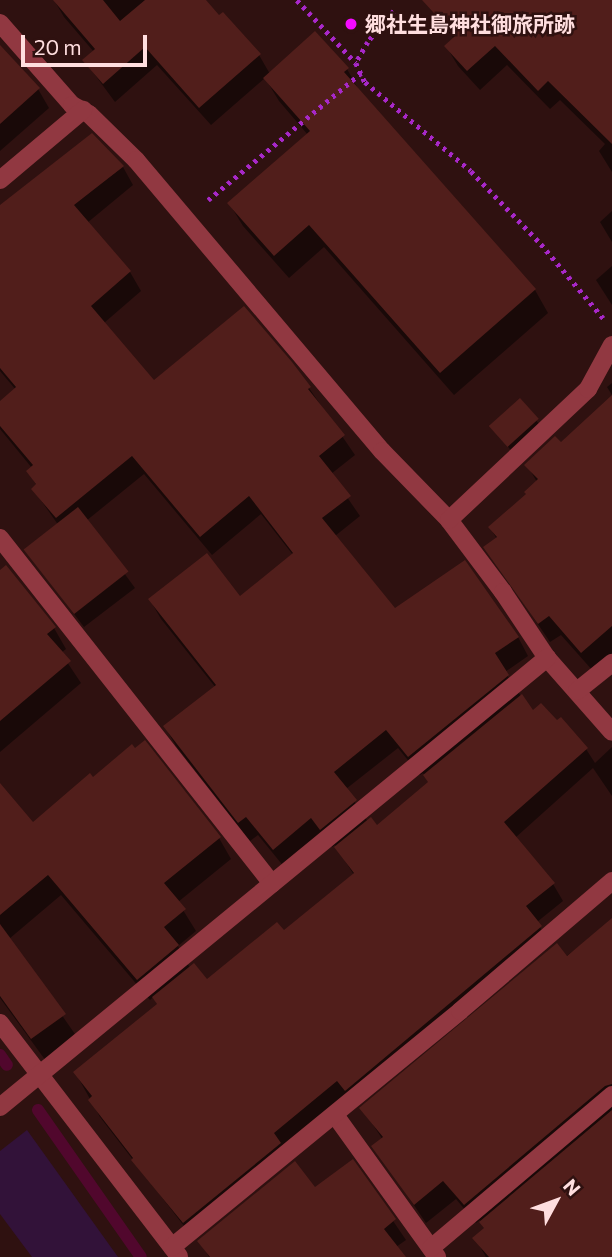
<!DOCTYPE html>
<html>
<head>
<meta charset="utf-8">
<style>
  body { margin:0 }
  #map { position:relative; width:612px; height:1257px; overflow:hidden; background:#2f1110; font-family:Commissioner,"Noto Sans JP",sans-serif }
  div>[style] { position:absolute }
  .green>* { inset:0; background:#321239 }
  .shadow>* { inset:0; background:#0007 }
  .stream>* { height:12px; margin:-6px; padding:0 6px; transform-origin:6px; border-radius:6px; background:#51072d }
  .building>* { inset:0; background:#511e1b; transform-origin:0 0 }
  .path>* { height:4.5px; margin-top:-2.25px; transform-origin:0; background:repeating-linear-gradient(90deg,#a828c9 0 3.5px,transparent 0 8.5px) }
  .minor>* { height:18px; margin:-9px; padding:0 9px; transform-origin:9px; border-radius:9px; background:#913841 }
  .dots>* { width:19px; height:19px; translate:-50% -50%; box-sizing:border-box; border:4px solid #2f1110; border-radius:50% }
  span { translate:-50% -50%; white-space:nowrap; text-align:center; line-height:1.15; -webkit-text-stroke:5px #2f1110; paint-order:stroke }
  .poi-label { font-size:21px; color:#ffdedf; font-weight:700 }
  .left { translate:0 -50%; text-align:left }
  .north { position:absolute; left:521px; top:1166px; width:70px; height:70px; -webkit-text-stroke:5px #2f1110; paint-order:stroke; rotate:49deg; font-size:19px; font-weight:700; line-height:28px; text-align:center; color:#ffdedf }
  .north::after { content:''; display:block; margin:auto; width:24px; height:32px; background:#ffdedf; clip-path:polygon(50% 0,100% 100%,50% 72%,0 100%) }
  .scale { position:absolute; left:21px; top:35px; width:126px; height:32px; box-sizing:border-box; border:4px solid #ffdedf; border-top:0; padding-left:9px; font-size:21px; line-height:24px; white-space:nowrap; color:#ffdedf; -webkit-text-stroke:5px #2f1110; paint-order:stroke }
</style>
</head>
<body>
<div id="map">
  <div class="green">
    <i style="clip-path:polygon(27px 1130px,118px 1257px,32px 1257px,0 1214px,0 1151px)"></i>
  </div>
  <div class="shadow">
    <i style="clip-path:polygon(54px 0,203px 0,259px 55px,270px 74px,347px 69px,360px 92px,535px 290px,548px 313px,454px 395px,324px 247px,289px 278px,243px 226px,229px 203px,308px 135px,279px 101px,265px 78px,211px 125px,157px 65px,115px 102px,84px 60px,94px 52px,64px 17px)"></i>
    <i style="clip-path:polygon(433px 0,612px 0,612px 172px,599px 151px,605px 144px,560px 100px,550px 109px,507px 65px,480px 90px,458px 66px,446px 46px,454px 39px,428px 4px)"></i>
    <i style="clip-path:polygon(0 47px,38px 89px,49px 108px,0 151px)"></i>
    <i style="clip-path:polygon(evenodd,123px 167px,133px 185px,87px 223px,130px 272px,141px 291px,104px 323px,154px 382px,309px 388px,355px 455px,331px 474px,360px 516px,335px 536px,394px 610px,518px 637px,528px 656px,505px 672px,532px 713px,586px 749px,595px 763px,612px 747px,612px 796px,593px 768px,515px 838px,553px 884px,563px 901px,537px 922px,550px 944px,194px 1239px,100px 1117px,75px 1072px,158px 1005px,153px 997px,150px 1000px,61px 895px,9px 939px,77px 1037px,46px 1061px,0 998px,0 786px,32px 824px,219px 838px,231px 859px,178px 902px,196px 931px,178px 946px,190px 968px,207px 982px,283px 933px,354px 875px,335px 845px,332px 847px,323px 836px,285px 868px,258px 835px,250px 841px,176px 746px,165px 727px,216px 688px,161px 619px,150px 600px,240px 598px,293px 555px,261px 514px,212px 555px,144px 474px,86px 521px,135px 588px,84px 627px,27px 552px,59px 526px,33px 489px,37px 486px,28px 471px,32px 468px,0 429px,0 403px,16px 390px,0 371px,0 258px,123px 167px,398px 748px,420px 775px,423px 773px,429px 783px,377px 827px,368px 822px,346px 789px,398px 748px)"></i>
    <i style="clip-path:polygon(612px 211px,612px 242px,600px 222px)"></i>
    <i style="clip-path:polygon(612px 266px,612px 305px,596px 280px)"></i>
    <i style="clip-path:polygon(612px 383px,612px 395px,607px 387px)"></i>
    <i style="clip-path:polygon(612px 397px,612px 655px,593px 671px,561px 635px,550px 642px,486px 547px,497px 539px,490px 528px,528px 495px,537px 482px,527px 465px,560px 445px)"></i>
    <i style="clip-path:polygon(520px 401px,544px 430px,516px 457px,492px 426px)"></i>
    <i style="clip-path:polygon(7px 569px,54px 628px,66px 649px,61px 653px,81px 683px,0 752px,0 575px)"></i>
    <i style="clip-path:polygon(612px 922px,612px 1257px,486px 1257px,475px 1238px,485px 1229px,480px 1220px,476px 1223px,456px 1199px,426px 1223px,374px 1146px,383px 1140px,362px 1108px)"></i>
    <i style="clip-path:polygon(353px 1162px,406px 1240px,396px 1247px,403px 1257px,209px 1257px,200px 1241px,315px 1190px)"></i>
  </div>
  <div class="stream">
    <i style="left:0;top:1055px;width:12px;rotate:55deg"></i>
    <i style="left:38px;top:1110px;width:179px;rotate:55deg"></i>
  </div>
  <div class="building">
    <i style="clip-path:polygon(53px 0,103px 0,120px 21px,145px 0,206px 0,219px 15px,223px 12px,261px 54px,199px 108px,145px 47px,103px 84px,82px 60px,95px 49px)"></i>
    <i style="clip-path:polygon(422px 0,612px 0,612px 144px,548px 81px,538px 91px,495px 46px,467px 71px,444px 46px,455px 36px)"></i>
    <i style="clip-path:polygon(315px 31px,349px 68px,344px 72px,536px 289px,440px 373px,309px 225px,274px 256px,227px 203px,310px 131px,263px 78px)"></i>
    <i style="clip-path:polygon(0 45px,40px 88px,0 124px)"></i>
    <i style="clip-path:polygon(92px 133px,124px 166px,74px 205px,131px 271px,91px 306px,154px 380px,244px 306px,292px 362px,311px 387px,308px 389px,345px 435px,319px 456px,351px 496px,322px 518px,395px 608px,465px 560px,519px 637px,495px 653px,509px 675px,408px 757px,386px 730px,334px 772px,357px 800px,320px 830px,311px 818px,273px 850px,246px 817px,238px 823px,163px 726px,216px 685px,148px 599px,207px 553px,240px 596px,293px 553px,249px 496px,200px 537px,132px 456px,56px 518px,31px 489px,36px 484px,26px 471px,33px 465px,0 426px,0 401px,16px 387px,0 368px,0 205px)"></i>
    <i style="clip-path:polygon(612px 395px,612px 626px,581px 653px,549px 616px,538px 624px,483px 547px,497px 537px,488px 527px,526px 494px,524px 492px,538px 479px,524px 465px,555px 436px,561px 442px)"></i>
    <i style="left:520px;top:398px;width:28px;height:42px;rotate:48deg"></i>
    <i style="left:78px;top:507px;width:82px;height:69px;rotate:52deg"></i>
    <i style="clip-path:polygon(6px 565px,56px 627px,47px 634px,71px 661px,0 721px,0 570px)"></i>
    <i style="clip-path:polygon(522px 694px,533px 710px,541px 703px,557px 720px,561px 717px,588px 748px,504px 822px,555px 883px,526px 906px,542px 926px,345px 1091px,337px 1081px,274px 1133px,281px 1143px,183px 1223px,131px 1160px,133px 1158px,88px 1100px,92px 1096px,73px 1072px,157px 1004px,152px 997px,194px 963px,207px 979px,277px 922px,284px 930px,354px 873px,334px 847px,371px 817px,377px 825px,428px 782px,423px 775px)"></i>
    <i style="clip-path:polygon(145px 740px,221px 837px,164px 883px,186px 909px,164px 927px,179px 945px,137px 980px,48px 875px,0 915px,0 783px,33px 822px,90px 773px,93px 777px,132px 744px,135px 748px)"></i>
    <i style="clip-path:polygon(612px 918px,612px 1084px,605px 1086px,464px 1205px,443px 1181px,414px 1205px,371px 1146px,383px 1137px,359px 1108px,557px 943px,567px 956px)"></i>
    <i style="clip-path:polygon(0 924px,66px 1014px,31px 1039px,0 996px)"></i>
    <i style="clip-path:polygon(612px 1110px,612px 1257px,489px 1257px,472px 1238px,484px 1228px,479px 1222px)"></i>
    <i style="clip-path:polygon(353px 1159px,396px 1219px,384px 1229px,406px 1257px,210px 1257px,197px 1241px,295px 1161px,315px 1187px)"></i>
  </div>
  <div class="path">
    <i style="left:297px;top:0;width:86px;rotate:46.9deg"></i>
    <i style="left:394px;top:11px;width:40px;rotate:130deg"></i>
    <i style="left:368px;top:42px;width:24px;rotate:120deg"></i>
    <i style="left:356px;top:63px;width:21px;rotate:65deg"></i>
    <i style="left:365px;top:82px;width:138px;rotate:40deg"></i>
    <i style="left:471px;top:171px;width:101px;rotate:46.2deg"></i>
    <i style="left:541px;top:244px;width:97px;rotate:50deg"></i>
    <i style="left:208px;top:200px;width:199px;rotate:-39.7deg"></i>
  </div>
  <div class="minor">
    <i style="left:0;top:23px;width:109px;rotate:48.7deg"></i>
    <i style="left:72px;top:105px;width:19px;rotate:28deg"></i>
    <i style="left:89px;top:114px;width:66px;rotate:44.4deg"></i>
    <i style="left:136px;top:160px;width:381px;rotate:49.8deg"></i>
    <i style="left:382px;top:451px;width:96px;rotate:45.8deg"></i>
    <i style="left:449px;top:520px;width:90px;rotate:53.1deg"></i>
    <i style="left:503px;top:592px;width:79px;rotate:56.3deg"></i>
    <i style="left:547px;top:658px;width:98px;rotate:48.7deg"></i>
    <i style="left:0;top:180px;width:109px;rotate:-40.1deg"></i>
    <i style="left:449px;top:520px;width:191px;rotate:-43.3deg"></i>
    <i style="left:588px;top:389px;width:50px;rotate:-61.4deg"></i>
    <i style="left:0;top:538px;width:440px;rotate:51.8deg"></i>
    <i style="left:577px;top:691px;width:45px;rotate:-38.7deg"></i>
    <i style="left:0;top:1023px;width:294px;rotate:52.5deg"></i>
    <i style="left:0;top:1107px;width:708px;rotate:-39.38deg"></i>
    <i style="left:335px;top:1115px;width:175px;rotate:54.3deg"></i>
    <i style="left:172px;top:1247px;width:372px;rotate:-39.3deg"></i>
    <i style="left:460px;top:1011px;width:200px;rotate:-40.5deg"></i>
    <i style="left:431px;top:1248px;width:237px;rotate:-40.2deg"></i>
  </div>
  <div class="dots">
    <i style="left:351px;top:24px;background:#f40aff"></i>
  </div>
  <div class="poi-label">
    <span class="left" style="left:365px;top:24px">郷社生島神社御旅所跡</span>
  </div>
  <div class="north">N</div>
  <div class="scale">20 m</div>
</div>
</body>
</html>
